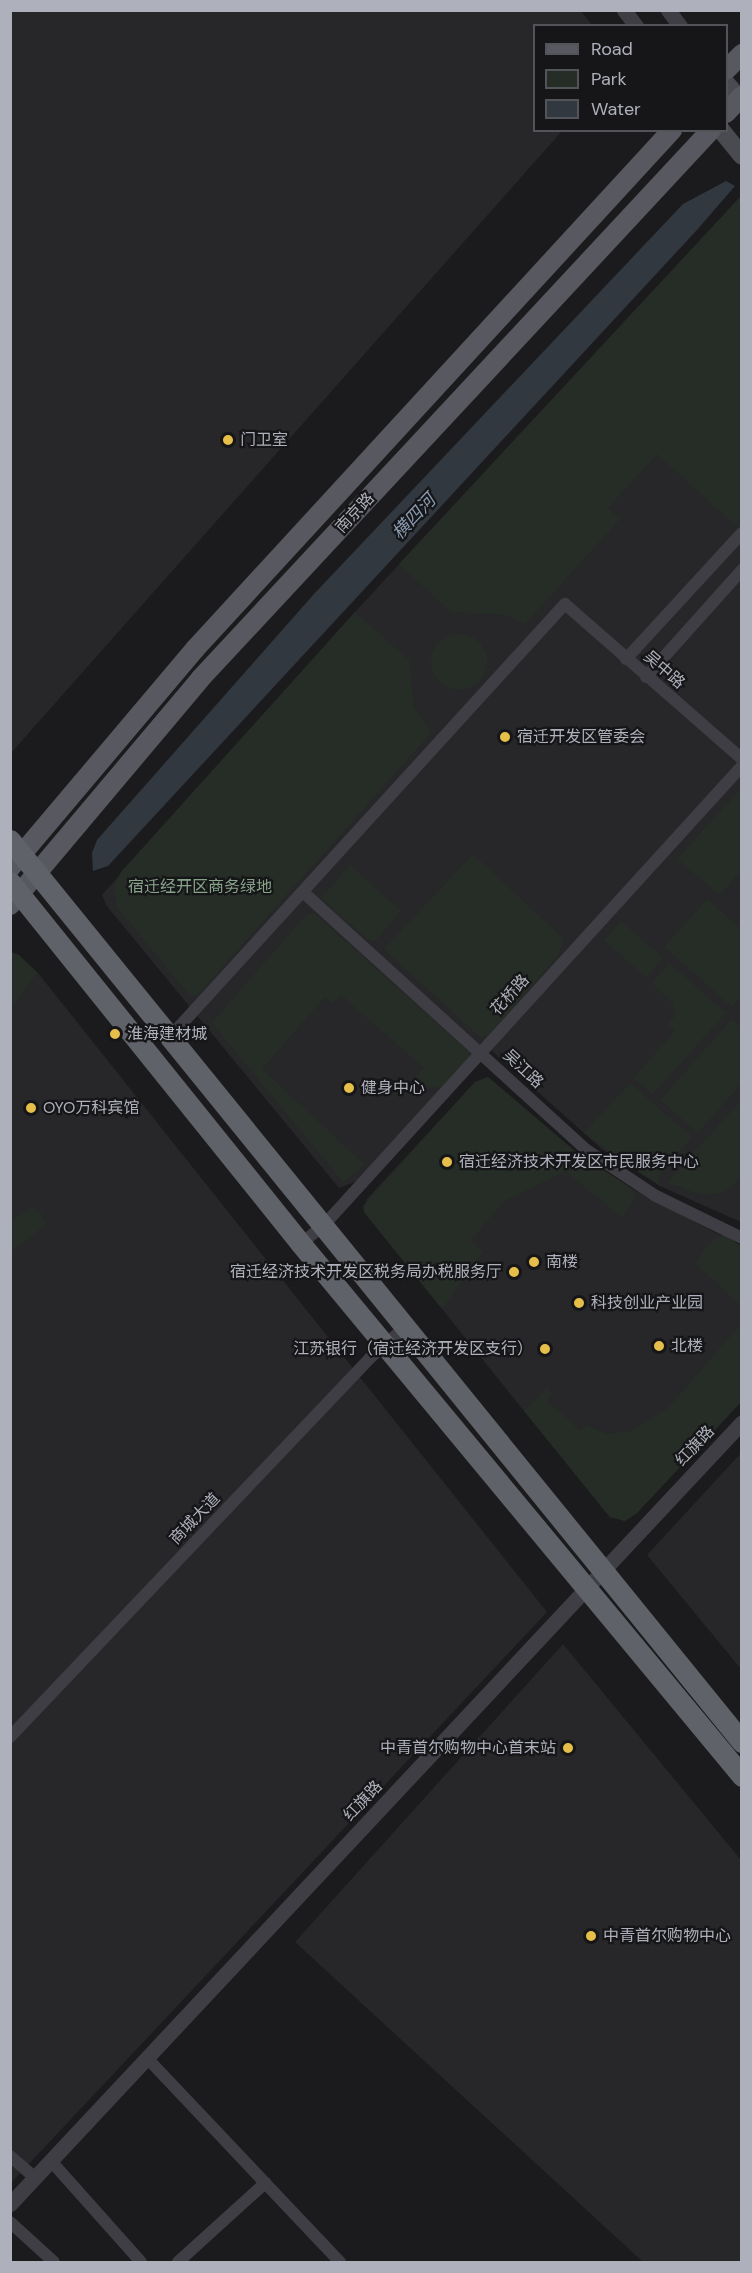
<!DOCTYPE html>
<html>
<head>
<meta charset="utf-8">
<style>
  body { margin:0 }
  #map { position:relative; width:752px; height:2273px; overflow:hidden; background:#1b1b1d; font-family:"DM Sans","Noto Sans SC",sans-serif }
  div>[style] { position:absolute }
  .built>* { inset:0; background:#27272a }
  .green>* { inset:0; background:#252d26; transform-origin:0 0 }
  .round { border-radius:50% }
  .water>* { inset:0; background:#313840 }
  .minor>* { height:12px; margin:-6px; padding:0 6px; transform-origin:6px; border-radius:6px; background:#3e3e44 }
  .tertiary>* { height:15px; margin:-7.5px; padding:0 7.5px; transform-origin:7.5px; border-radius:7.5px; background:#3e3e44 }
  .secondary>* { height:18px; margin:-9px; padding:0 9px; transform-origin:9px; border-radius:9px; background:#4a4b51 }
  .primary>* { height:20px; margin:-10px; padding:0 10px; transform-origin:10px; border-radius:10px; background:#585960 }
  .trunk>* { height:21px; margin:-10.5px; padding:0 10.5px; transform-origin:10.5px; border-radius:10.5px; background:#606269 }
  .dots>* { width:16px; height:16px; translate:-50% -50%; box-sizing:border-box; border:3px solid #161618; border-radius:50% }
  span { translate:-50% -50%; white-space:nowrap; text-align:center; line-height:1.15; -webkit-text-stroke:4.5px #161618; paint-order:stroke }
  .poi-label { font-size:16px; color:#aeb1bb }
  .left { translate:0 -50%; text-align:left }
  .right { translate:-100% -50%; text-align:right }
  .street-label { font-size:16px; color:#aeb1bb }
  .park-label { font-size:16px; color:#87a48b }
  .water-label { font-size:18px; color:#899bb3; font-style:italic }
  .frame { position:absolute; inset:0; border:12px solid #aeb1bb; pointer-events:none }
  .legend { position:absolute; left:533px; top:24px; width:195px; height:108px; box-sizing:border-box; background:#161618; border:2px solid #535459; margin:0; padding:8px 10px; list-style:none; font-size:18px; color:#aeb1bb }
  .legend li { display:flex; align-items:center; gap:12px; height:30px }
  .legend b { width:30px; border:2px solid #535459 }
</style>
</head>
<body>
<div id="map">
  <div class="built">
    <i style="clip-path:polygon(11px 10px,580px 10px,592px 25px,534px 26px,534px 130px,562px 131px,11px 753px)"></i>
    <i style="clip-path:polygon(741px 196px,741px 1222px,660px 1186px,602px 1149px,483px 1043px,357px 1181px,339px 1188px,106px 905px,102px 895px,355px 612px)"></i>
    <i style="clip-path:polygon(38px 973px,547px 1612px,11px 2183px,10px 1007px)"></i>
    <i style="clip-path:polygon(488px 1077px,576px 1152px,631px 1188px,741px 1246px,741px 1402px,637px 1513px,625px 1521px,610px 1517px,603px 1509px,364px 1212px,367px 1199px,475px 1082px)"></i>
    <i style="clip-path:polygon(741px 1453px,741px 1669px,647px 1555px)"></i>
    <i style="clip-path:polygon(563px 1644px,741px 1860px,741px 2262px,643px 2262px,295px 1942px)"></i>
  </div>
  <div class="green">
    <i style="clip-path:polygon(741px 196px,741px 518px,735px 525px,657px 454px,608px 508px,620px 519px,525px 624px,506px 615px,451px 612px,399px 564px)"></i>
    <i style="clip-path:polygon(355px 612px,409px 660px,414px 708px,431px 733px,201px 991px,194px 996px,188px 993px,117px 907px,114px 886px,121px 872px)"></i>
    <i class="round" style="left:431px;top:634px;width:56px;height:56px"></i>
    <i style="clip-path:polygon(741px 789px,741px 871px,720px 895px,677px 859px)"></i>
    <i style="clip-path:polygon(473px 854px,564px 939px,558px 956px,491px 1033px,481px 1038px,384px 949px)"></i>
    <i style="clip-path:polygon(350px 865px,401px 911px,375px 941px,367px 939px,321px 898px)"></i>
    <i style="clip-path:polygon(707px 899px,741px 929px,741px 997px,732px 1007px,664px 947px)"></i>
    <i style="clip-path:polygon(314px 913px,469px 1052px,469px 1059px,442px 1087px,429px 1088px,416px 1077px,424px 1068px,341px 995px,333px 1004px,325px 997px,262px 1069px,365px 1165px,343px 1182px,212px 1023px,306px 915px)"></i>
    <i style="left:621px;top:921px;width:56px;height:26px;rotate:41deg"></i>
    <i style="clip-path:polygon(11px 952px,19px 955px,38px 973px,11px 1007px)"></i>
    <i style="clip-path:polygon(669px 963px,726px 1013px,653px 1094px,634px 1078px,675px 1031px,668px 1024px,675px 1015px,672px 1003px,652px 983px)"></i>
    <i style="clip-path:polygon(732px 1019px,741px 1028px,741px 1084px,698px 1133px,660px 1100px)"></i>
    <i style="clip-path:polygon(488px 1077px,576px 1152px,631px 1188px,635px 1198px,622px 1218px,566px 1171px,504px 1201px,471px 1240px,483px 1252px,442px 1309px,364px 1212px,363px 1206px,475px 1082px)"></i>
    <i style="clip-path:polygon(630px 1083px,692px 1137px,657px 1178px,660px 1186px,584px 1133px)"></i>
    <i style="clip-path:polygon(741px 1100px,741px 1176px,737px 1182px,721px 1193px,702px 1195px,667px 1183px)"></i>
    <i style="clip-path:polygon(32px 1207px,41px 1213px,46px 1225px,11px 1252px,11px 1221px)"></i>
    <i style="clip-path:polygon(723px 1234px,741px 1246px,741px 1306px,696px 1264px,707px 1245px)"></i>
    <i style="clip-path:polygon(741px 1324px,741px 1402px,637px 1513px,625px 1521px,610px 1517px,524px 1411px,547px 1388px,552px 1394px,547px 1401px,581px 1431px,587px 1425px,606px 1434px,631px 1431px,668px 1408px)"></i>
  </div>
  <div class="water">
    <i style="clip-path:polygon(726px 181px,735px 186px,696px 231px,108px 866px,93px 871px,92px 853px,97px 840px,314px 594px,683px 204px)"></i>
  </div>
  <div class="minor">
    <i style="left:626px;top:659px;width:171px;rotate:-47.4deg"></i>
    <i style="left:646px;top:677px;width:144px;rotate:-48.1deg"></i>
    <i style="left:303px;top:892px;width:382px;rotate:42.3deg"></i>
    <i style="left:585px;top:1149px;width:85px;rotate:33.5deg"></i>
    <i style="left:656px;top:1196px;width:96px;rotate:26deg"></i>
    <i style="left:168px;top:1039px;width:589px;rotate:-47.62deg"></i>
    <i style="left:565px;top:604px;width:235px;rotate:41.2deg"></i>
    <i style="left:301px;top:1244px;width:30px;rotate:-40deg"></i>
    <i style="left:324px;top:1225px;width:621px;rotate:-47.68deg"></i>
    <i style="left:10px;top:1737px;width:523px;rotate:-46.47deg"></i>
    <i style="left:370px;top:1358px;width:48px;rotate:-41.6deg"></i>
    <i style="left:147px;top:2058px;width:281px;rotate:46.6deg"></i>
    <i style="left:10px;top:2156px;width:33px;rotate:41deg"></i>
    <i style="left:51px;top:2161px;width:135px;rotate:48.3deg"></i>
    <i style="left:10px;top:2222px;width:59px;rotate:42.3deg"></i>
    <i style="left:178px;top:2262px;width:118px;rotate:-42.2deg"></i>
  </div>
  <div class="tertiary">
    <i style="left:624px;top:10px;width:20px;rotate:53deg"></i>
    <i style="left:668px;top:10px;width:20px;rotate:53deg"></i>
    <i style="left:10px;top:2204px;width:1071px;rotate:-46.89deg"></i>
  </div>
  <div class="secondary">
    <i style="left:726px;top:83px;width:25px;rotate:50deg"></i>
    <i style="left:721px;top:130px;width:33px;rotate:51deg"></i>
  </div>
  <div class="primary">
    <i style="left:726px;top:70px;width:23px;rotate:-45deg"></i>
    <i style="left:726px;top:113px;width:23px;rotate:-47deg"></i>
    <i style="left:10px;top:868px;width:287px;rotate:-49.8deg"></i>
    <i style="left:195px;top:649px;width:705px;rotate:-47.41deg"></i>
    <i style="left:10px;top:905px;width:295px;rotate:-49.9deg"></i>
    <i style="left:200px;top:679px;width:750px;rotate:-47.05deg"></i>
  </div>
  <div class="trunk">
    <i style="left:10px;top:840px;width:1162px;rotate:50.94deg"></i>
    <i style="left:10px;top:882px;width:464px;rotate:51.2deg"></i>
    <i style="left:301px;top:1244px;width:691px;rotate:50.34deg"></i>
  </div>
  <div class="dots">
    <i style="left:228px;top:440px;background:#e5bf4a"></i>
    <i style="left:505px;top:737px;background:#e5bf4a"></i>
    <i style="left:115px;top:1034px;background:#e5bf4a"></i>
    <i style="left:349px;top:1088px;background:#e5bf4a"></i>
    <i style="left:31px;top:1108px;background:#e5bf4a"></i>
    <i style="left:447px;top:1162px;background:#e5bf4a"></i>
    <i style="left:534px;top:1262px;background:#e5bf4a"></i>
    <i style="left:514px;top:1272px;background:#e5bf4a"></i>
    <i style="left:579px;top:1303px;background:#e5bf4a"></i>
    <i style="left:659px;top:1346px;background:#e5bf4a"></i>
    <i style="left:545px;top:1349px;background:#e5bf4a"></i>
    <i style="left:568px;top:1748px;background:#e5bf4a"></i>
    <i style="left:591px;top:1936px;background:#e5bf4a"></i>
  </div>
  <div class="poi-label">
    <span class="left" style="left:240px;top:440px">门卫室</span>
    <span class="left" style="left:517px;top:737px">宿迁开发区管委会</span>
    <span class="left" style="left:127px;top:1034px">淮海建材城</span>
    <span class="left" style="left:361px;top:1088px">健身中心</span>
    <span class="left" style="left:43px;top:1108px">OYO万科宾馆</span>
    <span class="left" style="left:459px;top:1162px">宿迁经济技术开发区市民服务中心</span>
    <span class="left" style="left:546px;top:1262px">南楼</span>
    <span class="right" style="left:502px;top:1272px">宿迁经济技术开发区税务局办税服务厅</span>
    <span class="left" style="left:591px;top:1303px">科技创业产业园</span>
    <span class="left" style="left:671px;top:1346px">北楼</span>
    <span class="right" style="left:533px;top:1349px">江苏银行（宿迁经济开发区支行）</span>
    <span class="right" style="left:556px;top:1748px">中青首尔购物中心首末站</span>
    <span class="left" style="left:603px;top:1936px">中青首尔购物中心</span>
  </div>
  <div class="street-label">
    <span style="left:355px;top:513px;rotate:-47deg">南京路</span>
    <span style="left:664px;top:670px;rotate:41deg">吴中路</span>
    <span style="left:510px;top:995px;rotate:-48deg">花桥路</span>
    <span style="left:523px;top:1069px;rotate:43deg">吴江路</span>
    <span style="left:695px;top:1446px;rotate:-47deg">红旗路</span>
    <span style="left:195px;top:1519px;rotate:-46deg">商城大道</span>
    <span style="left:363px;top:1801px;rotate:-47deg">红旗路</span>
  </div>
  <div class="park-label">
    <span style="left:200px;top:887px">宿迁经开区商务绿地</span>
  </div>
  <div class="water-label">
    <span style="left:414px;top:517px;rotate:-47deg">横四河</span>
  </div>
  <div class="frame"></div>
  <ul class="legend">
  <li><b style="height:8px;background:#585960"></b>Road</li>
  <li><b style="height:16px;background:#252d26"></b>Park</li>
  <li><b style="height:16px;background:#313840"></b>Water</li>
  </ul>
</div>
</body>
</html>
